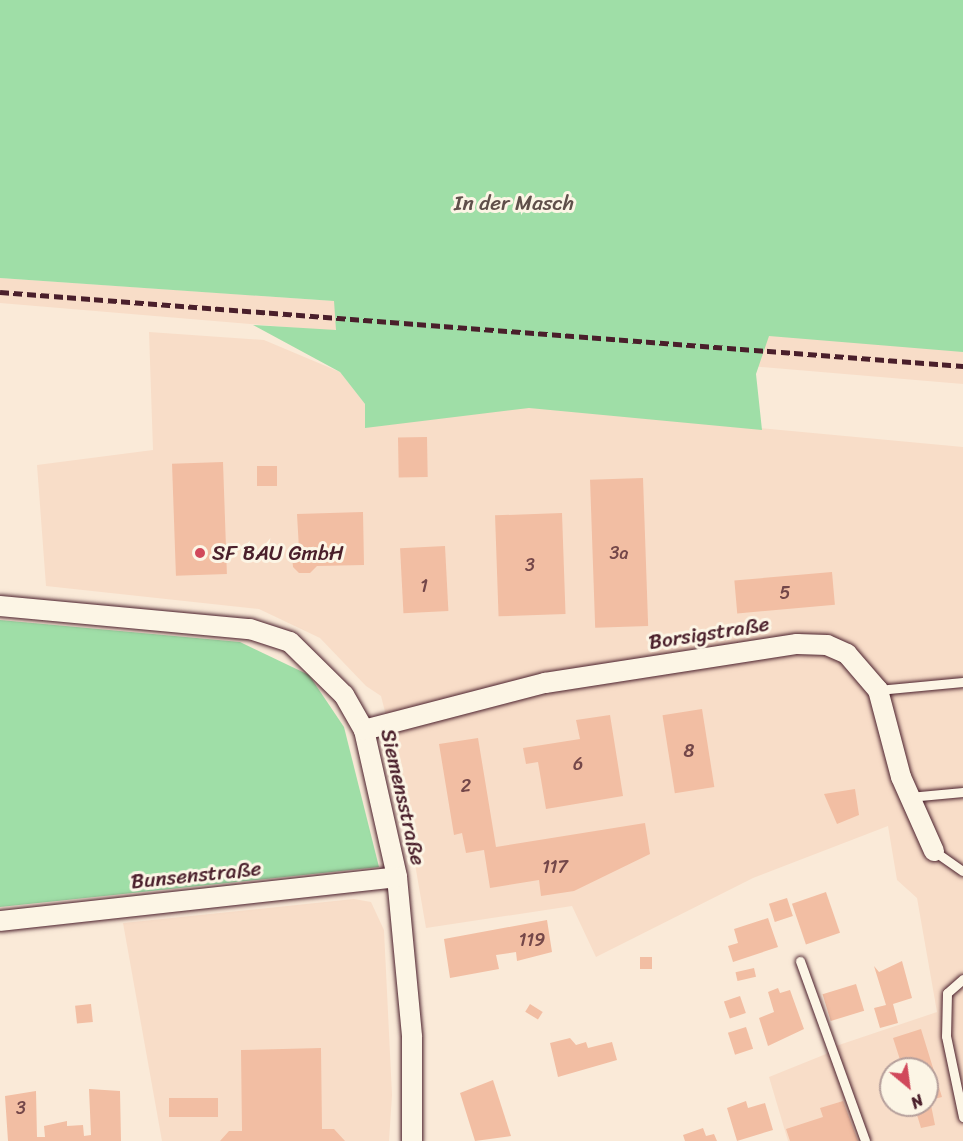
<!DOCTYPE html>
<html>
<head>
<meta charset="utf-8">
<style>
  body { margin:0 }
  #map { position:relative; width:963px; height:1141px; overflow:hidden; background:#faead8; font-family:Sriracha,sans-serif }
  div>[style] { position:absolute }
  .built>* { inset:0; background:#f8ddc8 }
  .green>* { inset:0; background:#9fdea7 }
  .building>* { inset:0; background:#f2bea3; transform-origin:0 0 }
  .roads { filter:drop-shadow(0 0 2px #4a1f2b) drop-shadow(0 0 2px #4a1f2b) }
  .lane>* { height:9px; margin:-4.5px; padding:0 4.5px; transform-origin:4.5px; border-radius:4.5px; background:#fcf5e5 }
  .street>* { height:20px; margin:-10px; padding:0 10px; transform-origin:10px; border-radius:10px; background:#fcf5e5 }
  .rail>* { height:4.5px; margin-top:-2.25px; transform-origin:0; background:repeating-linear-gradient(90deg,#4a1f2b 0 9px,transparent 0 13.5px) }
  .dots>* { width:16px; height:16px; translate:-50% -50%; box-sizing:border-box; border:3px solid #fcf5e5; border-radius:50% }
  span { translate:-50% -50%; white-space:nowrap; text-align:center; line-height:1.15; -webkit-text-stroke:6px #fcf5e5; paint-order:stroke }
  .number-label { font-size:18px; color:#744749 }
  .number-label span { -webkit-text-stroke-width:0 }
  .park-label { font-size:21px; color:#5f4f4a }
  .poi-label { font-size:21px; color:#4a1f2b }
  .left { translate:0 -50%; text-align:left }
  .street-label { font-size:21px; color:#4a1f2b }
  .north { position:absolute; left:879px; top:1057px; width:60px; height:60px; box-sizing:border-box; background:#fcf5e5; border:2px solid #b59f9b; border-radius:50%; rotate:151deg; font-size:16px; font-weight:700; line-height:24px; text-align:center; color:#4a1f2b }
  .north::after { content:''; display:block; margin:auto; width:21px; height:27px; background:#d1495b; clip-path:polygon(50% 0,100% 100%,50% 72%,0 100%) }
</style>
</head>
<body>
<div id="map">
  <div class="built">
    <i style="clip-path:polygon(0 278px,963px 344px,963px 384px,0 303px)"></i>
    <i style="clip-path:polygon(evenodd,149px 332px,264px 340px,340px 372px,380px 423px,521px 406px,963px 447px,963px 1141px,788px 1141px,769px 1077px,826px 1054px,833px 1047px,937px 1012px,917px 898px,897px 880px,888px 826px,753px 878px,596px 957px,572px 906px,426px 928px,397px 759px,381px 696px,366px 686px,320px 638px,259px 609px,46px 586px,37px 465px,153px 450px,149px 332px,891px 1069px,927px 1069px,927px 1105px,891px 1105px,891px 1069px)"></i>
    <i style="clip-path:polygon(354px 899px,371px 902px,384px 930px,392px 1095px,389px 1141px,162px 1141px,123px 923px)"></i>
  </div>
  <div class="green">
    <i style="clip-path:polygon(0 0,963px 0,963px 352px,769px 336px,756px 374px,762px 430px,529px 408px,365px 428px,365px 404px,340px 372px,253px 325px,336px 330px,334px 301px,0 278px)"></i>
    <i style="clip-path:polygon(0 620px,240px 642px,309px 675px,344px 727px,379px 867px,0 907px)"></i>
  </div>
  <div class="building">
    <i style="left:427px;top:437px;width:40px;height:29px;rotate:89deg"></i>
    <i style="left:223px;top:462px;width:112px;height:51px;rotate:88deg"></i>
    <i style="left:277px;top:466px;width:20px;height:20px;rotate:90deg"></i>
    <i style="left:643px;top:478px;width:148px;height:53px;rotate:88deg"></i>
    <i style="clip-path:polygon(363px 512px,364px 565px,317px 566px,310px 573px,299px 573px,293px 567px,292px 556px,299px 549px,297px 514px)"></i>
    <i style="left:562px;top:513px;width:101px;height:67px;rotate:88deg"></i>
    <i style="left:445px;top:546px;width:65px;height:45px;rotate:87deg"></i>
    <i style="left:832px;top:572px;width:33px;height:98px;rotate:85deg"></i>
    <i style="left:702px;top:709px;width:79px;height:40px;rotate:81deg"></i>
    <i style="clip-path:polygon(610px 715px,623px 796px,546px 809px,538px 762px,526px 764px,523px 748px,580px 739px,576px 720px)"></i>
    <i style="clip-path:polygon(478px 738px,496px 847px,645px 823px,650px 854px,574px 891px,541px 896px,539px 880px,490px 888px,484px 850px,466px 853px,462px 833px,454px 835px,439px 744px)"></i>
    <i style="clip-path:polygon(855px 789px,859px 815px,837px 824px,824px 794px)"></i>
    <i style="left:826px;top:892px;width:43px;height:36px;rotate:71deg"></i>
    <i style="left:787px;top:898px;width:19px;height:19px;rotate:72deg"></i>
    <i style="clip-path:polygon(768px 918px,778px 947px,733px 962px,728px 946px,738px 943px,734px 929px)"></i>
    <i style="clip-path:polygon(547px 920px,552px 952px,517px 961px,516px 952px,496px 955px,499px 969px,450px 978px,444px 939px)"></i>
    <i style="left:640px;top:957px;width:12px;height:12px"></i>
    <i style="clip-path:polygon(902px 961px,912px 998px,893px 1004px,898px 1023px,880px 1028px,874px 1008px,886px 1005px,874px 966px,879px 972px)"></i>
    <i style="left:754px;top:968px;width:9px;height:19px;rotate:77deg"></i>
    <i style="left:856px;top:984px;width:28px;height:35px;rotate:73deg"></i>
    <i style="clip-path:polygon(778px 988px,780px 993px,790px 990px,804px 1029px,768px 1046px,759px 1018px,774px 1012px,768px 992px)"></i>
    <i style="left:740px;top:996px;width:18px;height:17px;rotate:71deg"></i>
    <i style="left:91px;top:1004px;width:18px;height:16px;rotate:84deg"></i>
    <i style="left:530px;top:1004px;width:15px;height:9px;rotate:32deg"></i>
    <i style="left:746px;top:1027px;width:23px;height:19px;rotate:72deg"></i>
    <i style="clip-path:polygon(921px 1029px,942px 1097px,930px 1100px,935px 1125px,921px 1128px,914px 1105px,927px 1105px,927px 1069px,903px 1069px,893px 1038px)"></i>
    <i style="clip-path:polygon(570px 1038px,576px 1045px,586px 1042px,588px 1048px,612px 1042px,617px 1060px,558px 1077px,550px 1043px)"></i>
    <i style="clip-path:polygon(321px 1048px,322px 1129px,334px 1129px,345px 1141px,220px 1141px,229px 1131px,242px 1131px,241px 1050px)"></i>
    <i style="clip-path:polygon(493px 1080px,511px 1136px,475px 1141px,460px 1093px)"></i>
    <i style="clip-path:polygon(89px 1089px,120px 1091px,121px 1141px,8px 1141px,5px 1096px,36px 1091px,37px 1137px,45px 1137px,44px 1126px,67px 1121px,67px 1126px,83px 1125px,84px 1136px,91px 1135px)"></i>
    <i style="left:169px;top:1098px;width:49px;height:19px"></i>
    <i style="clip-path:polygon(746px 1101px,748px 1108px,765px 1103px,773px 1130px,737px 1141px,727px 1108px)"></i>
    <i style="clip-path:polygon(843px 1101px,858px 1141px,790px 1141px,786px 1129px,823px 1117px,820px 1108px)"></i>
    <i style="clip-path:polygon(703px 1128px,706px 1136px,714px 1134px,717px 1141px,685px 1141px,683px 1135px)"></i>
  </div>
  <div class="roads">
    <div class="lane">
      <i style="left:878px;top:690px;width:85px;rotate:-5.4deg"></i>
      <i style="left:909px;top:797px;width:54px;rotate:-5.3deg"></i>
      <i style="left:934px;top:851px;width:35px;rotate:35deg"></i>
      <i style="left:800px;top:961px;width:191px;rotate:70.1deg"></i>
      <i style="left:963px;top:979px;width:21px;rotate:139deg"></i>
      <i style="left:947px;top:993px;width:43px;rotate:91.3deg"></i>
      <i style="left:946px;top:1036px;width:83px;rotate:78.1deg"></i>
    </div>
    <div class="street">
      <i style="left:0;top:606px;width:251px;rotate:5.3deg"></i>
      <i style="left:250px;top:629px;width:42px;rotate:18deg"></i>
      <i style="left:290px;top:642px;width:76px;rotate:44.5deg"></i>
      <i style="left:344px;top:695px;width:40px;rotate:60.3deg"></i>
      <i style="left:364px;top:730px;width:151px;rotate:77.3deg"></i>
      <i style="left:397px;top:877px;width:161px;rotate:84.6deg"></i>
      <i style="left:412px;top:1037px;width:104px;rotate:90deg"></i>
      <i style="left:364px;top:730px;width:187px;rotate:-14.6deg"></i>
      <i style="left:545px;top:683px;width:255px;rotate:-8.8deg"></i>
      <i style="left:797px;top:644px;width:30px;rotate:2deg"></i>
      <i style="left:827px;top:645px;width:22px;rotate:24deg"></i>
      <i style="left:847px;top:654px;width:48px;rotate:49.3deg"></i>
      <i style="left:878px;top:690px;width:90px;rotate:75.2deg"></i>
      <i style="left:901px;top:777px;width:81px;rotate:66deg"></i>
      <i style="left:0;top:921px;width:399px;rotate:-6.3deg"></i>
    </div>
  </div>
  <div class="rail">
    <i style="left:0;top:292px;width:966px;rotate:4.39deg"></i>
  </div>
  <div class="dots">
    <i style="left:200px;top:553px;background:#d1495b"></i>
  </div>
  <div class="number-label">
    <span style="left:619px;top:553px">3a</span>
    <span style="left:530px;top:565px">3</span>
    <span style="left:424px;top:586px">1</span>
    <span style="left:785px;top:593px">5</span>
    <span style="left:689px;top:751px">8</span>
    <span style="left:578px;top:764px">6</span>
    <span style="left:466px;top:786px">2</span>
    <span style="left:555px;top:867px">117</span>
    <span style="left:532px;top:940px">119</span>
    <span style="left:21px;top:1108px">3</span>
  </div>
  <div class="park-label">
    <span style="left:514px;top:203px">In der Masch</span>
  </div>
  <div class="poi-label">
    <span class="left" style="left:212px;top:553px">SF BAU GmbH</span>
  </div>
  <div class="street-label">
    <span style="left:709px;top:633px;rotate:-9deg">Borsigstraße</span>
    <span style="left:403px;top:797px;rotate:77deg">Siemensstraße</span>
    <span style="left:196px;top:875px;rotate:-6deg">Bunsenstraße</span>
  </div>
  <div class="north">N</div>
</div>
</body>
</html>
